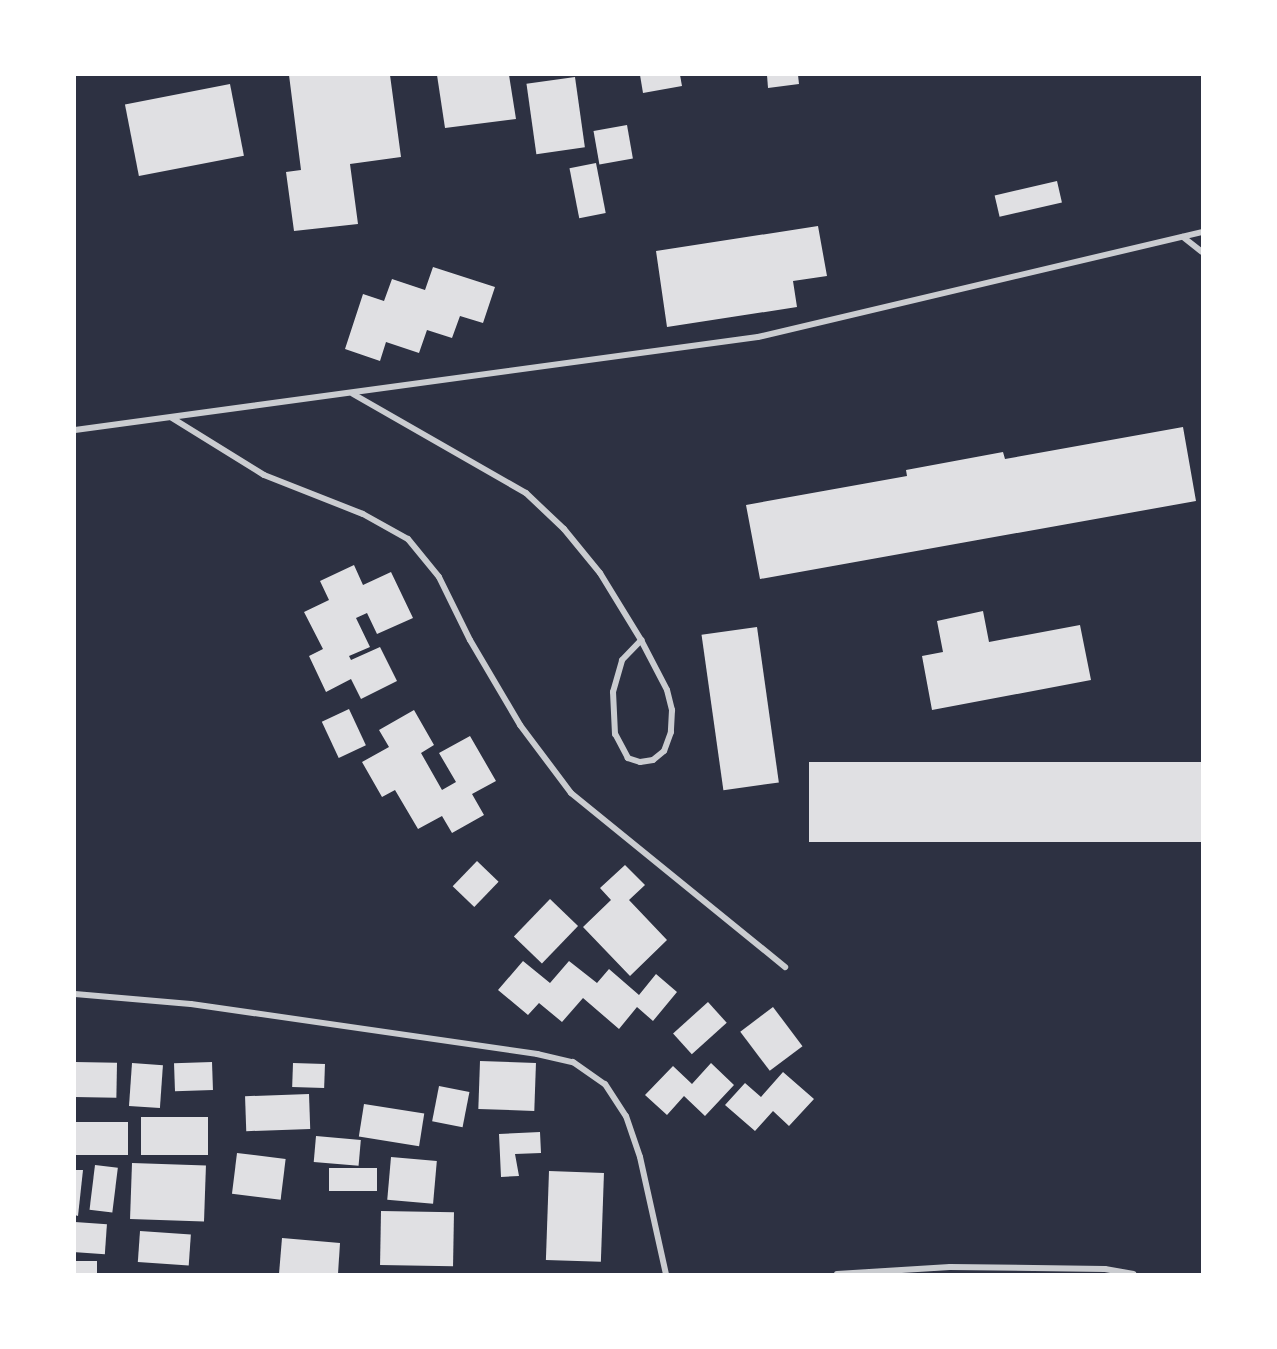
<!DOCTYPE html>
<html>
<head>
<meta charset="utf-8">
<style>
  body { margin:0 }
  #map { position:relative; width:1277px; height:1349px; overflow:hidden; background:#2d3142; font-family:Signika,sans-serif }
  div>[style] { position:absolute }
  .building>* { inset:0; background:#e0e0e3; transform-origin:0 0 }
  .minor>* { height:6px; margin:-3px; padding:0 3px; transform-origin:3px; border-radius:3px; background:#caccd0 }
  span { translate:-50% -50%; white-space:nowrap; text-align:center; line-height:1.15; -webkit-text-stroke:5px #fff; paint-order:stroke }
  .frame { position:absolute; inset:0; border:76px solid #fff; pointer-events:none }
</style>
</head>
<body>
<div id="map">
  <div class="building">
    <i style="clip-path:polygon(289px 75px,390px 75px,401px 157px,350px 164px,358px 224px,294px 231px,286px 172px,301px 170px)"></i>
    <i style="clip-path:polygon(437px 75px,509px 75px,516px 119px,445px 128px)"></i>
    <i style="clip-path:polygon(640px 75px,680px 75px,682px 86px,643px 93px)"></i>
    <i style="clip-path:polygon(767px 75px,798px 75px,799px 84px,768px 88px)"></i>
    <i style="left:575px;top:77px;width:71px;height:49px;rotate:82deg"></i>
    <i style="left:230px;top:84px;width:73px;height:107px;rotate:79deg"></i>
    <i style="left:627px;top:125px;width:34px;height:34px;rotate:80deg"></i>
    <i style="left:596px;top:163px;width:51px;height:27px;rotate:79deg"></i>
    <i style="left:1057px;top:181px;width:22px;height:64px;rotate:77deg"></i>
    <i style="clip-path:polygon(818px 226px,827px 276px,793px 281px,797px 307px,667px 327px,656px 251px)"></i>
    <i style="clip-path:polygon(433px 267px,495px 287px,483px 323px,460px 316px,452px 338px,427px 330px,419px 353px,386px 342px,380px 361px,345px 349px,363px 294px,384px 301px,392px 279px,425px 290px)"></i>
    <i style="clip-path:polygon(1183px 427px,1196px 501px,760px 579px,746px 505px,907px 476px,906px 470px,1003px 452px,1005px 459px)"></i>
    <i style="clip-path:polygon(354px 565px,363px 585px,391px 572px,413px 618px,377px 634px,367px 613px,356px 618px,370px 647px,349px 656px,351px 660px,380px 647px,397px 681px,361px 699px,351px 679px,326px 692px,309px 656px,323px 649px,304px 612px,329px 600px,320px 581px)"></i>
    <i style="clip-path:polygon(983px 611px,989px 642px,1080px 625px,1091px 680px,932px 710px,922px 656px,943px 652px,937px 621px)"></i>
    <i style="left:757px;top:627px;width:157px;height:56px;rotate:82deg"></i>
    <i style="left:349px;top:709px;width:40px;height:30px;rotate:65deg"></i>
    <i style="clip-path:polygon(414px 710px,434px 745px,421px 753px,442px 790px,456px 782px,439px 753px,470px 736px,496px 781px,472px 794px,484px 815px,452px 833px,442px 816px,418px 829px,395px 790px,382px 797px,362px 762px,389px 747px,379px 730px)"></i>
    <i style="left:1202px;top:762px;width:80px;height:393px;rotate:90deg"></i>
    <i style="left:477px;top:861px;width:30px;height:35px;rotate:44deg"></i>
    <i style="clip-path:polygon(625px 865px,645px 885px,629px 900px,667px 940px,630px 976px,583px 927px,611px 900px,600px 888px)"></i>
    <i style="left:550px;top:899px;width:39px;height:52px;rotate:44deg"></i>
    <i style="clip-path:polygon(523px 961px,550px 983px,569px 961px,597px 983px,609px 969px,639px 995px,656px 974px,677px 992px,653px 1021px,637px 1007px,619px 1029px,583px 998px,562px 1022px,539px 1003px,528px 1015px,498px 990px)"></i>
    <i style="left:708px;top:1002px;width:28px;height:47px;rotate:48deg"></i>
    <i style="left:773px;top:1007px;width:49px;height:41px;rotate:53deg"></i>
    <i style="left:480px;top:1061px;width:56px;height:48px;rotate:2deg"></i>
    <i style="left:75px;top:1062px;width:42px;height:35px;rotate:1deg"></i>
    <i style="left:212px;top:1062px;width:28px;height:38px;rotate:88deg"></i>
    <i style="left:132px;top:1063px;width:31px;height:43px;rotate:4deg"></i>
    <i style="left:293px;top:1063px;width:32px;height:24px;rotate:2deg"></i>
    <i style="clip-path:polygon(711px 1063px,734px 1085px,705px 1116px,684px 1096px,667px 1115px,645px 1095px,673px 1066px,692px 1084px)"></i>
    <i style="clip-path:polygon(783px 1072px,814px 1099px,789px 1126px,773px 1111px,755px 1131px,725px 1105px,745px 1083px,761px 1097px)"></i>
    <i style="left:439px;top:1086px;width:31px;height:36px;rotate:11deg"></i>
    <i style="left:309px;top:1094px;width:35px;height:64px;rotate:88deg"></i>
    <i style="left:364px;top:1104px;width:61px;height:33px;rotate:9deg"></i>
    <i style="left:141px;top:1117px;width:67px;height:38px"></i>
    <i style="left:75px;top:1122px;width:53px;height:33px"></i>
    <i style="clip-path:polygon(540px 1132px,541px 1153px,515px 1154px,519px 1176px,501px 1177px,499px 1134px)"></i>
    <i style="left:316px;top:1136px;width:45px;height:26px;rotate:5deg"></i>
    <i style="left:237px;top:1153px;width:49px;height:41px;rotate:7deg"></i>
    <i style="left:391px;top:1157px;width:46px;height:43px;rotate:5deg"></i>
    <i style="left:132px;top:1163px;width:74px;height:56px;rotate:2deg"></i>
    <i style="left:95px;top:1165px;width:23px;height:45px;rotate:7deg"></i>
    <i style="left:329px;top:1168px;width:48px;height:23px"></i>
    <i style="clip-path:polygon(75px 1170px,83px 1170px,78px 1216px,75px 1215px)"></i>
    <i style="left:549px;top:1171px;width:55px;height:89px;rotate:2deg"></i>
    <i style="left:381px;top:1211px;width:73px;height:54px;rotate:1deg"></i>
    <i style="left:75px;top:1222px;width:32px;height:30px;rotate:4deg"></i>
    <i style="left:140px;top:1231px;width:51px;height:31px;rotate:4deg"></i>
    <i style="clip-path:polygon(282px 1238px,340px 1243px,338px 1274px,279px 1274px)"></i>
    <i style="left:75px;top:1261px;width:22px;height:13px"></i>
  </div>
  <div class="minor">
    <i style="left:1183px;top:237px;width:24px;rotate:38deg"></i>
    <i style="left:353px;top:394px;width:199px;rotate:29.8deg"></i>
    <i style="left:526px;top:493px;width:52px;rotate:43.5deg"></i>
    <i style="left:564px;top:529px;width:57px;rotate:50.7deg"></i>
    <i style="left:600px;top:573px;width:79px;rotate:58.5deg"></i>
    <i style="left:172px;top:418px;width:108px;rotate:31.8deg"></i>
    <i style="left:264px;top:475px;width:106px;rotate:21.5deg"></i>
    <i style="left:363px;top:514px;width:51px;rotate:29.1deg"></i>
    <i style="left:408px;top:539px;width:49px;rotate:50.8deg"></i>
    <i style="left:439px;top:577px;width:70px;rotate:63.8deg"></i>
    <i style="left:470px;top:640px;width:99px;rotate:59.5deg"></i>
    <i style="left:520px;top:725px;width:85px;rotate:53.1deg"></i>
    <i style="left:571px;top:793px;width:276px;rotate:39.1deg"></i>
    <i style="left:75px;top:430px;width:689px;rotate:-7.75deg"></i>
    <i style="left:758px;top:337px;width:456px;rotate:-13.3deg"></i>
    <i style="left:641px;top:640px;width:56px;rotate:62.5deg"></i>
    <i style="left:667px;top:690px;width:21px;rotate:76deg"></i>
    <i style="left:672px;top:710px;width:22px;rotate:93deg"></i>
    <i style="left:671px;top:732px;width:20px;rotate:110deg"></i>
    <i style="left:664px;top:751px;width:14px;rotate:141deg"></i>
    <i style="left:653px;top:760px;width:13px;rotate:171deg"></i>
    <i style="left:640px;top:762px;width:13px;rotate:-162deg"></i>
    <i style="left:628px;top:758px;width:27px;rotate:-118deg"></i>
    <i style="left:615px;top:734px;width:42px;rotate:-92.7deg"></i>
    <i style="left:613px;top:692px;width:33px;rotate:-74deg"></i>
    <i style="left:622px;top:660px;width:28px;rotate:-46deg"></i>
    <i style="left:75px;top:994px;width:116px;rotate:4.9deg"></i>
    <i style="left:191px;top:1004px;width:350px;rotate:8.2deg"></i>
    <i style="left:537px;top:1054px;width:37px;rotate:13deg"></i>
    <i style="left:573px;top:1062px;width:39px;rotate:35deg"></i>
    <i style="left:605px;top:1084px;width:38px;rotate:57deg"></i>
    <i style="left:626px;top:1116px;width:43px;rotate:71.1deg"></i>
    <i style="left:640px;top:1157px;width:120px;rotate:77.5deg"></i>
    <i style="left:837px;top:1274px;width:113px;rotate:-3.5deg"></i>
    <i style="left:950px;top:1267px;width:155px;rotate:0.7deg"></i>
    <i style="left:1105px;top:1269px;width:29px;rotate:10deg"></i>
  </div>
  <div class="frame"></div>
</div>
</body>
</html>
